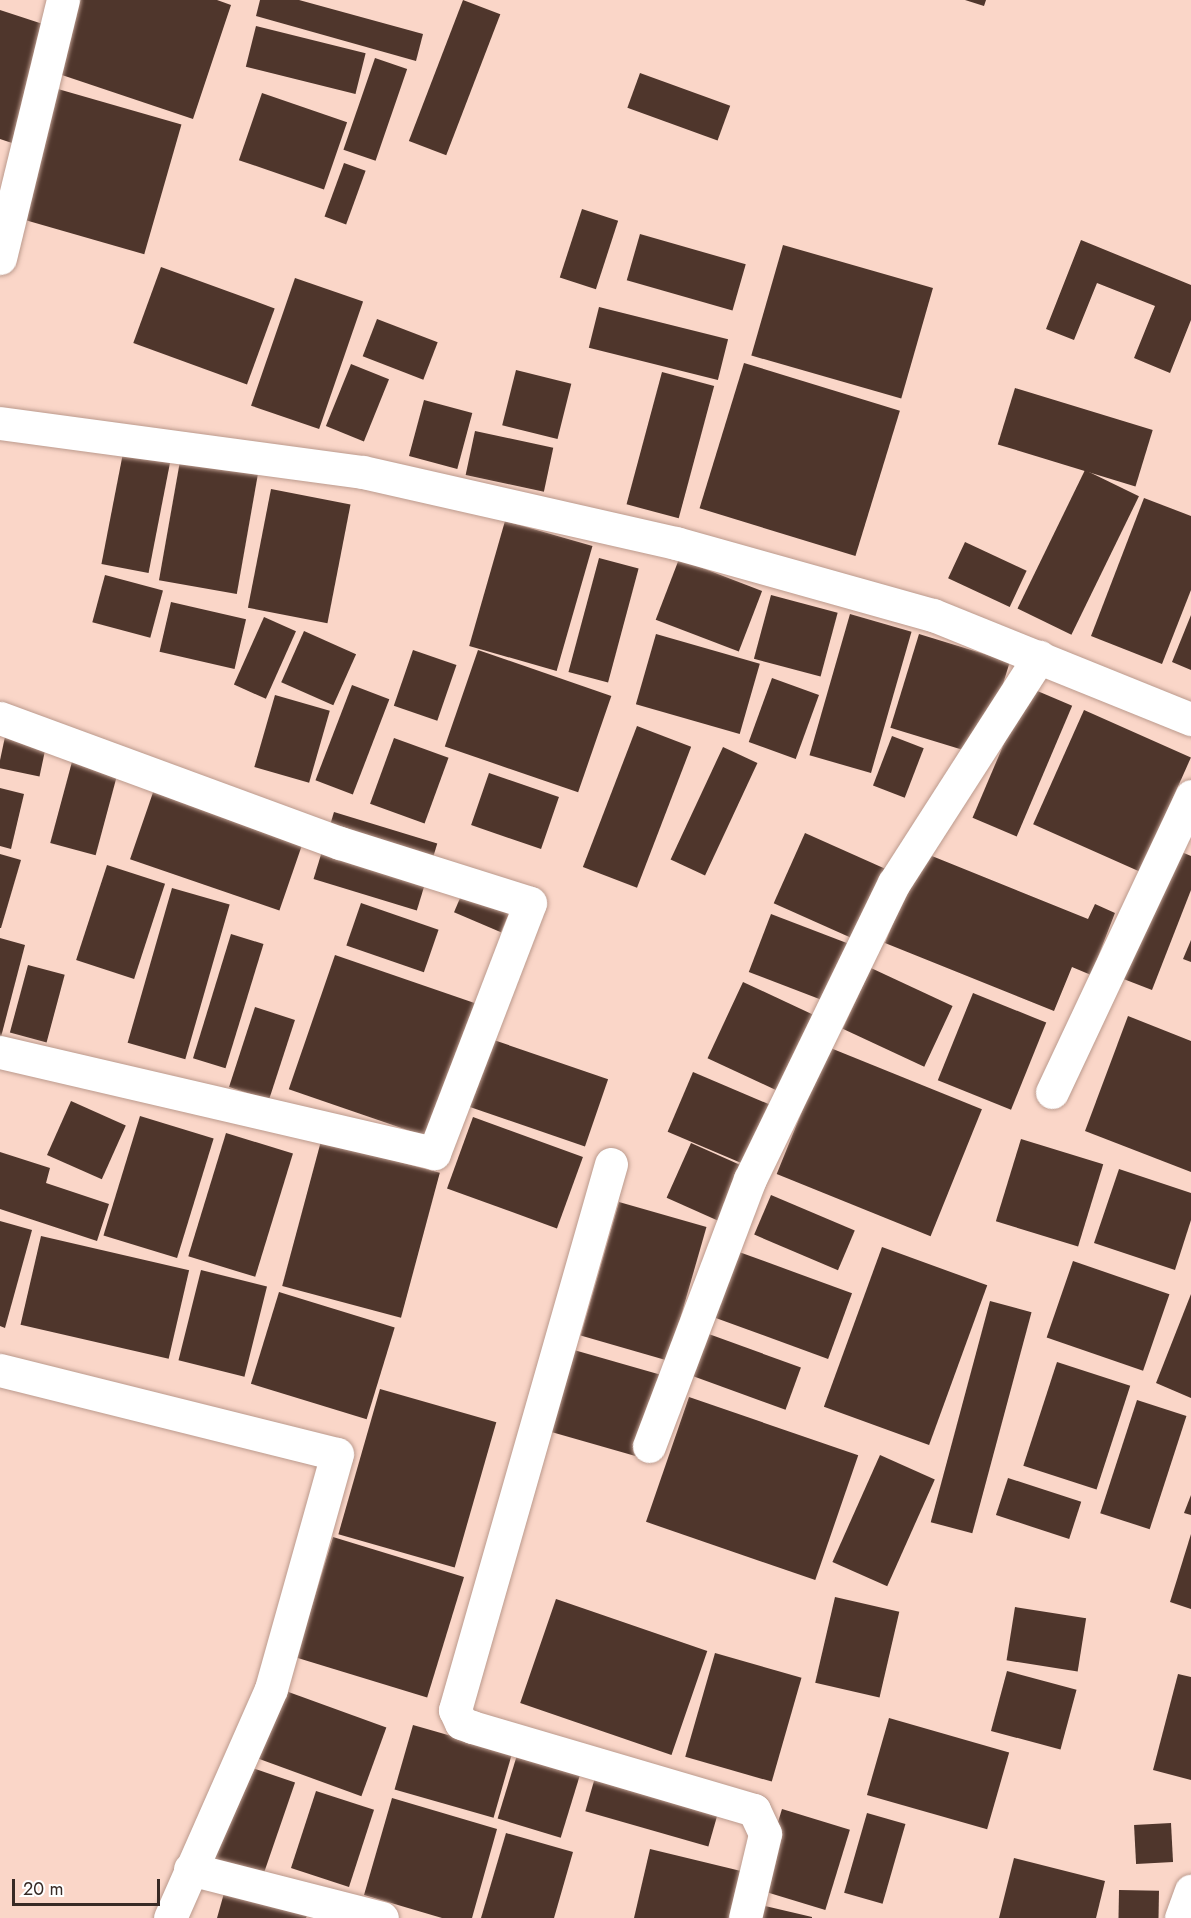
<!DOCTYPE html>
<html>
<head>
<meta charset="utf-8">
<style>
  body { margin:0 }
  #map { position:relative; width:1191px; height:1918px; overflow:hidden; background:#fad6c8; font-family:Jost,sans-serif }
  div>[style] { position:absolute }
  .building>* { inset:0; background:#4f362c; transform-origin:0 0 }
  .roads { filter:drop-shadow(0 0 2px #bb9a8d) drop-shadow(0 0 2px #bb9a8d) }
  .minor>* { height:33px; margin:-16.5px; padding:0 16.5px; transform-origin:16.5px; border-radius:16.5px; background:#fff }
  span { translate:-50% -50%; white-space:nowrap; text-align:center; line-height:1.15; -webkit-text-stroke:6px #fff; paint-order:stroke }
  .scale { position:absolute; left:12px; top:1879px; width:148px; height:27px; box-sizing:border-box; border:3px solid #382a25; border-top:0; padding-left:8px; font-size:18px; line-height:21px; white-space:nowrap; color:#382a25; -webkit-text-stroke:4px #fff; paint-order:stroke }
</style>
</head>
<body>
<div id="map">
  <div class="building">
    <i style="clip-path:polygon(74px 0,217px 0,231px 5px,193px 119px,50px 71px)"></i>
    <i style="clip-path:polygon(260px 0,299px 0,423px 34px,416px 61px,256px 16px)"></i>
    <i style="left:463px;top:0;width:40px;height:151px;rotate:21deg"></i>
    <i style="clip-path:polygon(965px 0,986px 0,984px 6px)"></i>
    <i style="clip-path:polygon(0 10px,52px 27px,15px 144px,0 139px)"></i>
    <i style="left:256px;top:26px;width:113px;height:42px;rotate:14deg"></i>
    <i style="left:375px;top:58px;width:34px;height:97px;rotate:19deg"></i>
    <i style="left:640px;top:73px;width:96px;height:37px;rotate:20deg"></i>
    <i style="left:44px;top:85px;width:143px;height:135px;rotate:16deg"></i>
    <i style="left:262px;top:93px;width:90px;height:71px;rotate:19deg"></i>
    <i style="left:344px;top:163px;width:23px;height:57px;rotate:20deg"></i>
    <i style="left:582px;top:209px;width:38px;height:72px;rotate:18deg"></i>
    <i style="left:640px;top:234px;width:110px;height:48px;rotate:16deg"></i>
    <i style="clip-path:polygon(1081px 240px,1191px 285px,1191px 320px,1170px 373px,1134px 358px,1155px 306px,1097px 283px,1074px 340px,1046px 329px)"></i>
    <i style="left:783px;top:245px;width:156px;height:115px;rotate:16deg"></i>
    <i style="left:161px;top:267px;width:121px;height:81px;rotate:20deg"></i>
    <i style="left:295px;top:278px;width:72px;height:135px;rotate:19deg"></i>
    <i style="left:599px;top:307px;width:133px;height:42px;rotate:14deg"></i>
    <i style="left:377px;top:319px;width:65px;height:40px;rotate:21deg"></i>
    <i style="left:744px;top:363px;width:163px;height:152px;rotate:17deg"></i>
    <i style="left:351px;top:364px;width:41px;height:67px;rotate:22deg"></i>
    <i style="left:516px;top:370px;width:57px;height:57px;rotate:14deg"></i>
    <i style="left:662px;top:372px;width:54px;height:137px;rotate:15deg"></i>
    <i style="left:1015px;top:388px;width:144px;height:59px;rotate:17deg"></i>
    <i style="left:424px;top:400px;width:50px;height:58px;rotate:15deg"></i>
    <i style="left:475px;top:431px;width:80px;height:45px;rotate:12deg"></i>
    <i style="left:123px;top:453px;width:48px;height:113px;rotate:11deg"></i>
    <i style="left:180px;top:461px;width:79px;height:121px;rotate:10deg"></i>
    <i style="left:1085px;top:470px;width:60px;height:154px;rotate:26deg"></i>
    <i style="left:271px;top:489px;width:81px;height:121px;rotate:11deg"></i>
    <i style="clip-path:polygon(1144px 498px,1191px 516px,1191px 590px,1162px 664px,1091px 636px)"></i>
    <i style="left:505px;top:521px;width:91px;height:130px;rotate:16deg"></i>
    <i style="left:965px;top:542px;width:68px;height:40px;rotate:25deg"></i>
    <i style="left:599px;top:558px;width:41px;height:118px;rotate:15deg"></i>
    <i style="left:679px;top:559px;width:89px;height:65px;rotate:21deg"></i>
    <i style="left:105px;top:575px;width:60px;height:49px;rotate:15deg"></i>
    <i style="left:771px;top:595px;width:69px;height:66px;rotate:15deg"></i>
    <i style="left:171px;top:602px;width:77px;height:51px;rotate:13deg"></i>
    <i style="left:850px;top:614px;width:64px;height:147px;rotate:16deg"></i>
    <i style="clip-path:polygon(1191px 615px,1191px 670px,1172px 662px)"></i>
    <i style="left:264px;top:617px;width:35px;height:74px;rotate:24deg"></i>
    <i style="left:304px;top:631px;width:57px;height:56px;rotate:24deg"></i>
    <i style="left:656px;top:634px;width:108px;height:73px;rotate:16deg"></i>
    <i style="left:919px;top:634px;width:95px;height:98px;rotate:17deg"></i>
    <i style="left:413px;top:650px;width:46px;height:59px;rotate:19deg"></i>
    <i style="left:478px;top:650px;width:141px;height:102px;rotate:19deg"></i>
    <i style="left:772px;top:678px;width:50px;height:68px;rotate:20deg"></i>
    <i style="left:352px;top:685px;width:40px;height:102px;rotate:21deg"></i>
    <i style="left:1028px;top:687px;width:48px;height:142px;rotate:23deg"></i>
    <i style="left:275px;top:695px;width:57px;height:75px;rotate:16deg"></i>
    <i style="left:1084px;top:710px;width:117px;height:125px;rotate:24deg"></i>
    <i style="left:9px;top:718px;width:42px;height:51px;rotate:12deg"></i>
    <i style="left:637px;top:726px;width:58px;height:151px;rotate:21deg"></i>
    <i style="left:892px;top:736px;width:34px;height:53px;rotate:21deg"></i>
    <i style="left:394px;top:738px;width:58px;height:70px;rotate:20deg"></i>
    <i style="left:723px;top:747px;width:38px;height:124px;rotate:25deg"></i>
    <i style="left:73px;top:758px;width:47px;height:88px;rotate:15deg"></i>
    <i style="left:489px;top:773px;width:74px;height:55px;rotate:19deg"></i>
    <i style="left:159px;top:775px;width:158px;height:89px;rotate:19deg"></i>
    <i style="clip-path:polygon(0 788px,24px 794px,11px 849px,0 846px)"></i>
    <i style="left:334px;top:812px;width:108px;height:70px;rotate:17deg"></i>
    <i style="left:805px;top:833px;width:92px;height:77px;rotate:24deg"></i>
    <i style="clip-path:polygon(1160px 843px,1191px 856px,1191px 890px,1152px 990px,1108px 973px)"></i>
    <i style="clip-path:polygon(922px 852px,1088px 919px,1095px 904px,1115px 913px,1091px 975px,1072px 967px,1054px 1011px,885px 943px)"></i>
    <i style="clip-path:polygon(0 854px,21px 860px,1px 928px,0 928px)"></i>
    <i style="left:107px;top:865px;width:61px;height:100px;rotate:18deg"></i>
    <i style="left:472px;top:870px;width:51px;height:46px;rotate:23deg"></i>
    <i style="left:172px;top:888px;width:60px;height:161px;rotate:16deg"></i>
    <i style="left:361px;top:903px;width:82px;height:45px;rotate:19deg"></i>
    <i style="left:771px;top:914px;width:93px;height:62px;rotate:21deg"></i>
    <i style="left:231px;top:934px;width:34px;height:130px;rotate:17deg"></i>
    <i style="clip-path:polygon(0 938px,25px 945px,1px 1037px,0 1037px)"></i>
    <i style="clip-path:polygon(1191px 940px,1191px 962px,1183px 959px)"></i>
    <i style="left:335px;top:955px;width:159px;height:142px;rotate:19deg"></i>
    <i style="left:28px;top:965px;width:38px;height:70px;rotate:15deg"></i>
    <i style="left:871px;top:968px;width:90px;height:67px;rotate:25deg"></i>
    <i style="left:743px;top:982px;width:86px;height:84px;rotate:25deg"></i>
    <i style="left:973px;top:993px;width:79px;height:94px;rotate:22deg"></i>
    <i style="left:255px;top:1007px;width:42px;height:84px;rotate:18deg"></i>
    <i style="clip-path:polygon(1128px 1016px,1191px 1041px,1191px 1172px,1085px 1131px)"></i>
    <i style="left:488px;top:1038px;width:127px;height:71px;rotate:19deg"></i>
    <i style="left:828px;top:1047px;width:166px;height:137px;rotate:22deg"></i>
    <i style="left:693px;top:1072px;width:96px;height:65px;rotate:23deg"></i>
    <i style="left:71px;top:1101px;width:60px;height:59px;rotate:24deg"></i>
    <i style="left:140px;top:1116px;width:77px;height:125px;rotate:17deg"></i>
    <i style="left:473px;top:1117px;width:117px;height:76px;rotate:20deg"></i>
    <i style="left:226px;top:1133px;width:70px;height:129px;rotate:17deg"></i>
    <i style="left:1021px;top:1139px;width:86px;height:86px;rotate:17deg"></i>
    <i style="left:321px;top:1141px;width:123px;height:150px;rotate:15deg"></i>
    <i style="left:691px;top:1143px;width:73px;height:60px;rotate:24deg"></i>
    <i style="clip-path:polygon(0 1152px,50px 1168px,46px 1183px,109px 1204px,97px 1241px,0 1209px)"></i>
    <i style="clip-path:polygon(1119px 1169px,1191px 1193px,1191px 1220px,1175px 1270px,1094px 1243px)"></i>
    <i style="left:771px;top:1195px;width:91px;height:43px;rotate:23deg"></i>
    <i style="left:619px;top:1202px;width:91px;height:139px;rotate:16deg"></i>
    <i style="clip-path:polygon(0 1221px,32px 1230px,5px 1328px,0 1326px)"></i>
    <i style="left:41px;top:1236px;width:152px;height:91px;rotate:13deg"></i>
    <i style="left:882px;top:1247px;width:112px;height:170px;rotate:20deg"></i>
    <i style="left:728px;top:1248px;width:132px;height:70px;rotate:20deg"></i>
    <i style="left:1073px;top:1261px;width:102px;height:81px;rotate:19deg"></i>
    <i style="left:201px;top:1270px;width:68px;height:93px;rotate:14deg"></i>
    <i style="left:279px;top:1292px;width:121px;height:96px;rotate:17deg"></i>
    <i style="clip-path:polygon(1191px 1294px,1191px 1398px,1156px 1383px)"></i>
    <i style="left:990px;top:1301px;width:43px;height:229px;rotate:15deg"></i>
    <i style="left:706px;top:1333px;width:101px;height:45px;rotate:20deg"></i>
    <i style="left:560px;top:1346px;width:111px;height:85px;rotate:16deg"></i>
    <i style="left:1057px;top:1362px;width:77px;height:109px;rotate:18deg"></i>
    <i style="left:380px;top:1389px;width:121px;height:151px;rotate:16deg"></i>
    <i style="left:689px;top:1397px;width:179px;height:132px;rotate:19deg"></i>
    <i style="left:1137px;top:1400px;width:52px;height:119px;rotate:18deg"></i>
    <i style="left:880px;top:1455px;width:60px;height:117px;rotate:24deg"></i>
    <i style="left:1008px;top:1478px;width:77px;height:39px;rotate:18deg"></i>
    <i style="clip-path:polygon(1191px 1495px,1191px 1515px,1184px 1513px)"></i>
    <i style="clip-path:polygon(1191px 1534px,1191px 1609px,1170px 1602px)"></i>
    <i style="left:333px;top:1537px;width:137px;height:126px;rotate:17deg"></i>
    <i style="left:835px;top:1597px;width:66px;height:88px;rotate:13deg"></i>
    <i style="left:556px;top:1599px;width:160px;height:110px;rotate:19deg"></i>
    <i style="left:1015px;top:1607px;width:72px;height:54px;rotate:9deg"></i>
    <i style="left:715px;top:1653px;width:90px;height:108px;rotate:16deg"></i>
    <i style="left:1007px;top:1671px;width:72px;height:62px;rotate:15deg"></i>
    <i style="clip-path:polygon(1178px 1674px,1191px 1677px,1191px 1780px,1153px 1770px)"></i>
    <i style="left:283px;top:1690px;width:110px;height:73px;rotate:20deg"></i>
    <i style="left:889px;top:1718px;width:125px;height:80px;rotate:16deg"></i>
    <i style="left:413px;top:1725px;width:103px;height:67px;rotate:16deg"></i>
    <i style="left:521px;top:1742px;width:66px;height:80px;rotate:17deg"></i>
    <i style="left:244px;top:1765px;width:54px;height:103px;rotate:19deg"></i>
    <i style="left:598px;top:1767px;width:128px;height:46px;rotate:16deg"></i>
    <i style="left:316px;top:1791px;width:61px;height:81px;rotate:18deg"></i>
    <i style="clip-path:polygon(392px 1798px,497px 1829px,472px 1918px,442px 1918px,364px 1895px)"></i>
    <i style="left:782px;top:1809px;width:71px;height:84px;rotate:17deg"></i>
    <i style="left:867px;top:1813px;width:40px;height:83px;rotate:16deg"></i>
    <i style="left:1171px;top:1823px;width:39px;height:37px;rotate:87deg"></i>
    <i style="clip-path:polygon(506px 1833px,573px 1852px,554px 1918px,481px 1918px)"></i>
    <i style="clip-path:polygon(650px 1849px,745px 1872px,734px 1918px,634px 1918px)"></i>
    <i style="clip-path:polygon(1014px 1858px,1105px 1881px,1096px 1918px,999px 1918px)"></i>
    <i style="clip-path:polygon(226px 1886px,309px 1911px,306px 1918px,217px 1918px)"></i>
    <i style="left:1119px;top:1890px;width:40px;height:28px;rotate:1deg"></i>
    <i style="clip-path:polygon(753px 1903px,812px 1917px,812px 1918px,750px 1918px)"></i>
  </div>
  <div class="roads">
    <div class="minor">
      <i style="left:0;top:258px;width:266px;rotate:-76.3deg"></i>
      <i style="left:0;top:423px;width:366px;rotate:7.7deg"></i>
      <i style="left:363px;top:472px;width:321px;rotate:12.8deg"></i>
      <i style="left:676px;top:543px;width:267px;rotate:15.7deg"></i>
      <i style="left:933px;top:615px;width:278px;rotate:22deg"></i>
      <i style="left:0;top:718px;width:362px;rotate:20.2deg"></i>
      <i style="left:340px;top:843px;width:199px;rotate:17.5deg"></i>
      <i style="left:530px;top:903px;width:268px;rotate:111deg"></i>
      <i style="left:434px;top:1153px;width:446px;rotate:-166.9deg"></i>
      <i style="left:1052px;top:1092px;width:327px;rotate:-64.8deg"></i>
      <i style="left:611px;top:1164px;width:568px;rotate:105.95deg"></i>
      <i style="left:455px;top:1710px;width:14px;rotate:65deg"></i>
      <i style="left:461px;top:1723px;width:12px;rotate:20deg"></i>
      <i style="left:472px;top:1727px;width:294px;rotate:16.4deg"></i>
      <i style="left:754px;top:1810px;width:26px;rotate:65deg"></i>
      <i style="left:765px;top:1834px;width:86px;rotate:103.4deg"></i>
      <i style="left:0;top:1370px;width:347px;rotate:14deg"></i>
      <i style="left:337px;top:1454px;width:244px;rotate:105.7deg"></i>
      <i style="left:271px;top:1689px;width:250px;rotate:113.8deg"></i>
      <i style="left:649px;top:1446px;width:285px;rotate:-69.3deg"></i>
      <i style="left:750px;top:1179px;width:329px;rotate:-64.1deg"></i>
      <i style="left:894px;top:883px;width:269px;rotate:-57.3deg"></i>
      <i style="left:190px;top:1869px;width:198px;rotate:14.3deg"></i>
      <i style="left:1181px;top:1918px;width:29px;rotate:-70deg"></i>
    </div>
  </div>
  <div class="scale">20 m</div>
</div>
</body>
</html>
